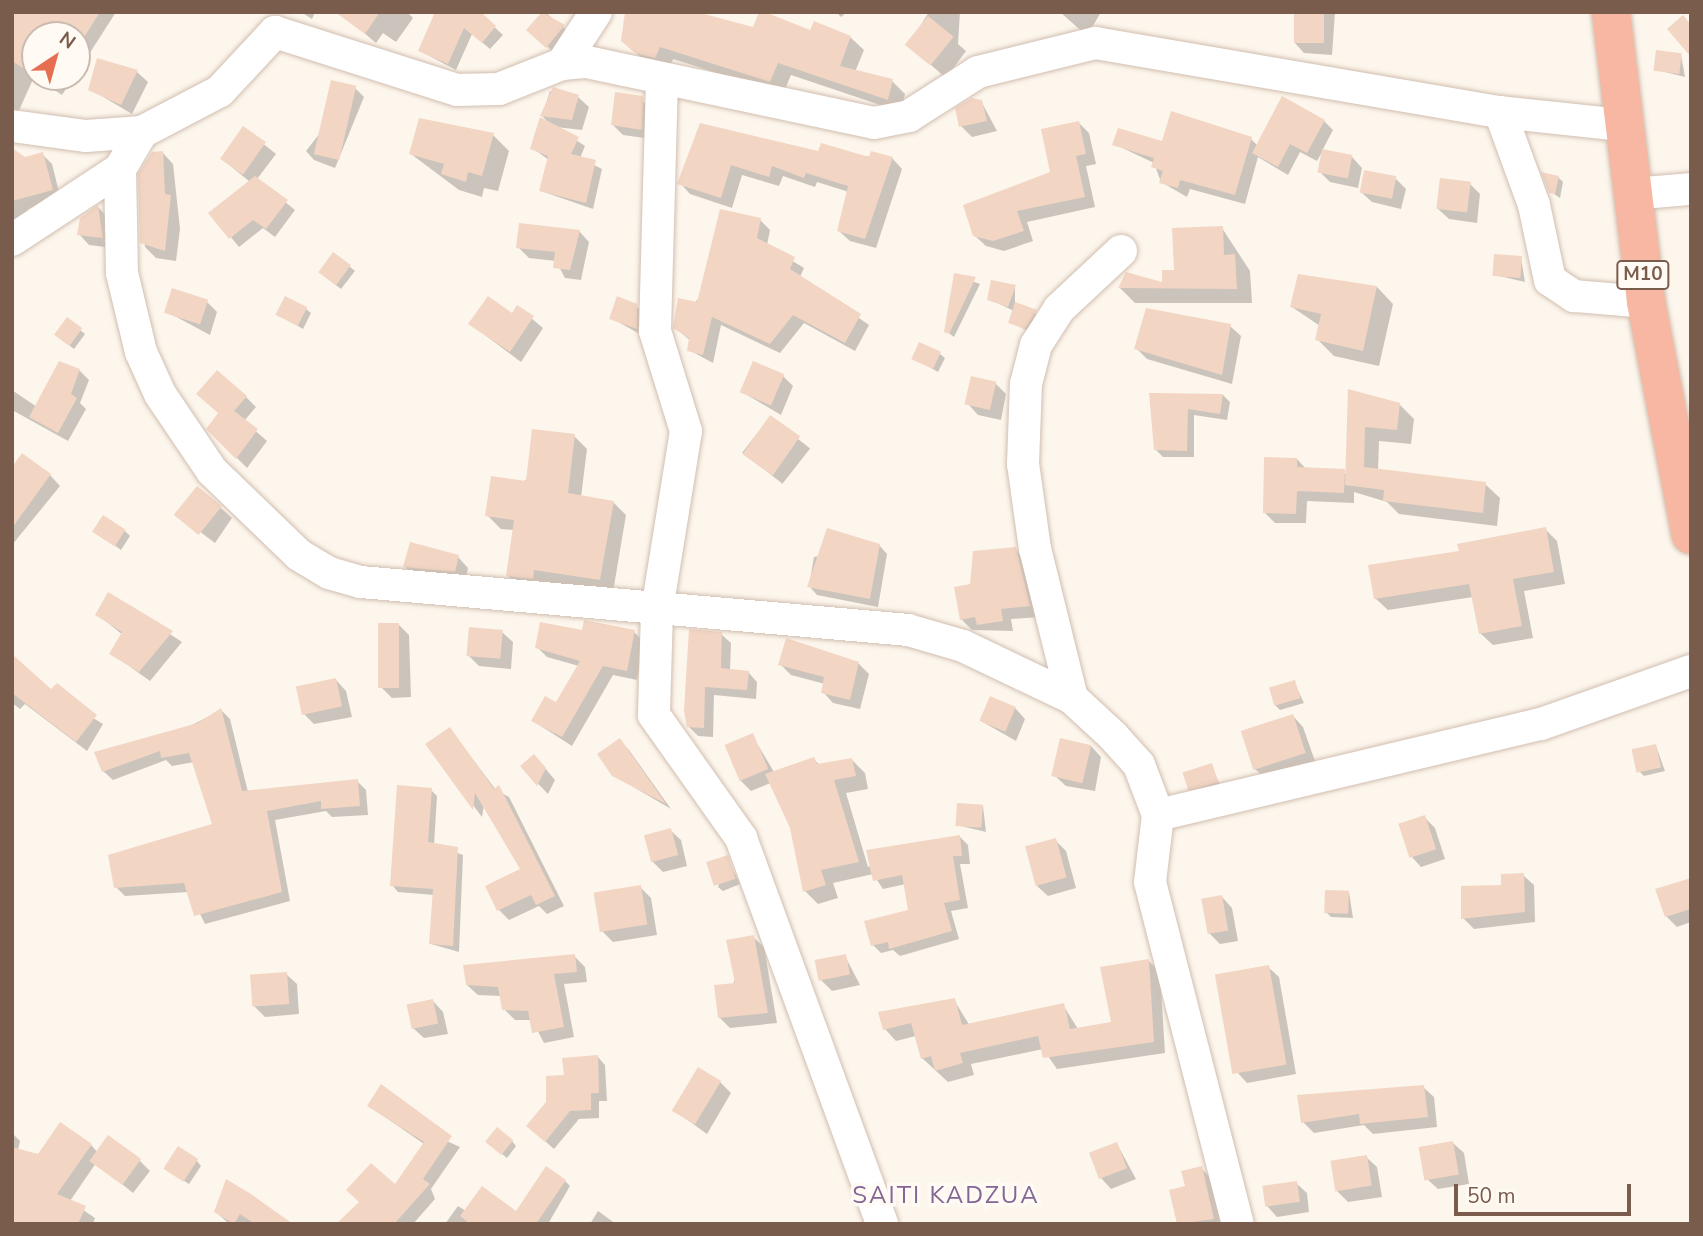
<!DOCTYPE html>
<html>
<head>
<meta charset="utf-8">
<style>
  body { margin:0 }
  #map { position:relative; width:1703px; height:1236px; overflow:hidden; background:#fdf6ec; font-family:"Nunito Sans",sans-serif }
  div>[style] { position:absolute }
  .shadow>* { inset:0; background:#0003; transform-origin:0 0 }
  .building>* { inset:0; background:#f3d5c3; transform-origin:0 0 }
  .roads { filter:drop-shadow(0 0 2px #d1beb0) drop-shadow(0 0 2px #d1beb0) }
  .minor>* { height:32px; margin:-16px; padding:0 16px; transform-origin:16px; border-radius:16px; background:#fff }
  .highway>* { height:38px; margin:-19px; padding:0 19px; transform-origin:19px; border-radius:19px; background:#f7b7a3 }
  span { translate:-50% -50%; white-space:nowrap; text-align:center; line-height:1.15; -webkit-text-stroke:7px #fffaf3; paint-order:stroke }
  .shield-label span { padding:2px 5px; background:#fffaf3; border:2px solid; border-radius:5px; -webkit-text-stroke-width:0 }
  .shield-label { font-size:19px; color:#7a5c4d; font-weight:700 }
  .quarter-label { font-size:24px; color:#846695; letter-spacing:2px }
  .frame { position:absolute; inset:0; border:14px solid #7a5c4d; pointer-events:none }
  .north { position:absolute; left:21px; top:21px; width:70px; height:70px; box-sizing:border-box; background:#fffaf3; border:2px solid #cabbb1; border-radius:50%; rotate:36deg; font-size:19px; font-weight:700; line-height:28px; text-align:center; color:#7a5c4d }
  .north::after { content:''; display:block; margin:auto; width:24px; height:32px; background:#e76f51; clip-path:polygon(50% 0,100% 100%,50% 72%,0 100%) }
  .scale { position:absolute; left:1454px; top:1184px; width:177px; height:32px; box-sizing:border-box; border:4px solid #7a5c4d; border-top:0; padding-left:9px; font-size:21px; line-height:24px; white-space:nowrap; color:#7a5c4d; -webkit-text-stroke:5px #fffaf3; paint-order:stroke }
</style>
</head>
<body>
<div id="map">
  <div class="shadow">
    <i style="clip-path:polygon(12px 12px,116px 12px,77px 73px,77px 35px,35px 35px,35px 77px,74px 77px,62px 95px,34px 77px,12px 126px)"></i>
    <i style="clip-path:polygon(301px 12px,315px 12px,312px 19px)"></i>
    <i style="clip-path:polygon(353px 12px,407px 12px,413px 18px,396px 42px,383px 33px,376px 43px,350px 21px)"></i>
    <i style="clip-path:polygon(478px 12px,503px 35px,490px 49px,472px 34px,456px 70px,420px 51px)"></i>
    <i style="left:545px;top:12px;width:39px;height:25px;rotate:40deg"></i>
    <i style="clip-path:polygon(836px 12px,847px 12px,841px 17px)"></i>
    <i style="clip-path:polygon(929px 12px,960px 12px,958px 44px,966px 51px,946px 78px,908px 45px)"></i>
    <i style="clip-path:polygon(1060px 12px,1101px 12px,1087px 36px)"></i>
    <i style="clip-path:polygon(1295px 12px,1335px 12px,1332px 55px,1304px 53px,1294px 42px)"></i>
    <i style="clip-path:polygon(754px 29px,850px 37px,864px 50px,855px 72px,892px 81px,905px 94px,901px 112px,791px 75px,783px 94px,673px 59px,668px 70px,650px 66px,623px 41px)"></i>
    <i style="clip-path:polygon(1681px 55px,1685px 77px,1657px 70px)"></i>
    <i style="clip-path:polygon(98px 60px,137px 72px,148px 82px,132px 114px,90px 89px)"></i>
    <i style="clip-path:polygon(355px 88px,364px 97px,335px 168px,314px 160px,306px 151px)"></i>
    <i style="clip-path:polygon(550px 91px,578px 97px,589px 107px,582px 130px,556px 127px,585px 146px,580px 158px,602px 169px,593px 209px,541px 191px,549px 160px,532px 148px,550px 124px,542px 116px)"></i>
    <i style="clip-path:polygon(639px 98px,650px 108px,652px 139px,623px 135px,613px 125px)"></i>
    <i style="clip-path:polygon(981px 101px,997px 131px,972px 137px,961px 126px)"></i>
    <i style="clip-path:polygon(1324px 121px,1333px 130px,1322px 151px,1352px 157px,1362px 168px,1358px 188px,1330px 182px,1319px 171px,1322px 152px,1317px 161px,1300px 152px,1288px 175px,1258px 157px,1245px 204px,1190px 189px,1187px 197px,1161px 182px,1154px 163px,1114px 144px,1251px 139px,1258px 146px)"></i>
    <i style="clip-path:polygon(1079px 123px,1089px 133px,1096px 164px,1086px 166px,1095px 207px,1027px 222px,1033px 241px,1004px 251px,986px 246px,974px 235px,1052px 173px)"></i>
    <i style="clip-path:polygon(701px 125px,819px 153px,892px 158px,902px 169px,876px 248px,850px 241px,839px 231px,849px 192px,817px 182px,815px 187px,783px 176px,779px 186px,742px 175px,732px 208px,690px 194px,680px 183px)"></i>
    <i style="clip-path:polygon(244px 128px,276px 154px,257px 179px,295px 210px,275px 237px,263px 228px,239px 247px,211px 213px,250px 182px,222px 159px)"></i>
    <i style="clip-path:polygon(493px 135px,509px 151px,498px 191px,484px 188px,482px 197px,459px 190px,411px 154px)"></i>
    <i style="clip-path:polygon(12px 151px,24px 159px,42px 154px,52px 164px,61px 200px,29px 208px,12px 233px)"></i>
    <i style="clip-path:polygon(163px 153px,173px 164px,180px 229px,176px 261px,156px 258px,145px 247px,140px 174px)"></i>
    <i style="clip-path:polygon(1558px 177px,1563px 182px,1560px 198px,1551px 192px)"></i>
    <i style="clip-path:polygon(1395px 178px,1406px 189px,1401px 209px,1372px 202px,1361px 192px)"></i>
    <i style="clip-path:polygon(1470px 184px,1480px 194px,1477px 223px,1449px 219px,1438px 209px)"></i>
    <i style="clip-path:polygon(98px 207px,108px 218px,113px 248px,89px 245px,79px 234px)"></i>
    <i style="clip-path:polygon(760px 220px,770px 230px,767px 245px,804px 268px,800px 277px,869px 325px,855px 351px,804px 323px,780px 353px,721px 325px,713px 363px,689px 350px,691px 341px,675px 328px)"></i>
    <i style="clip-path:polygon(1222px 228px,1250px 271px,1252px 303px,1135px 303px,1120px 288px,1164px 285px)"></i>
    <i style="clip-path:polygon(579px 231px,589px 242px,581px 280px,565px 278px,556px 261px,529px 258px,518px 247px)"></i>
    <i style="clip-path:polygon(334px 254px,355px 271px,341px 289px,324px 276px)"></i>
    <i style="clip-path:polygon(1521px 258px,1525px 282px,1495px 275px)"></i>
    <i style="clip-path:polygon(955px 275px,980px 284px,954px 337px,946px 331px)"></i>
    <i style="clip-path:polygon(1015px 286px,1015px 304px,1040px 316px,1030px 332px,1010px 322px,1014px 311px,989px 299px)"></i>
    <i style="clip-path:polygon(1377px 287px,1393px 304px,1379px 366px,1334px 356px,1317px 339px,1320px 326px,1292px 307px)"></i>
    <i style="clip-path:polygon(207px 302px,217px 312px,210px 335px,169px 313px)"></i>
    <i style="clip-path:polygon(636px 306px,647px 316px,647px 338px,611px 318px)"></i>
    <i style="clip-path:polygon(518px 307px,543px 328px,521px 362px,470px 324px,513px 315px)"></i>
    <i style="clip-path:polygon(306px 309px,311px 313px,303px 329px,277px 314px)"></i>
    <i style="clip-path:polygon(1230px 326px,1241px 336px,1232px 384px,1147px 359px,1136px 348px)"></i>
    <i style="clip-path:polygon(80px 330px,85px 334px,74px 349px,61px 339px)"></i>
    <i style="clip-path:polygon(940px 354px,945px 358px,938px 372px,913px 358px)"></i>
    <i style="clip-path:polygon(79px 370px,89px 380px,80px 403px,86px 409px,68px 441px,12px 410px,12px 390px,37px 407px)"></i>
    <i style="clip-path:polygon(783px 376px,793px 386px,781px 415px,742px 392px)"></i>
    <i style="clip-path:polygon(995px 383px,1006px 394px,1001px 420px,978px 415px,968px 404px)"></i>
    <i style="clip-path:polygon(1349px 391px,1399px 404px,1414px 419px,1411px 444px,1379px 441px,1378px 471px,1485px 484px,1500px 498px,1497px 526px,1399px 514px,1387px 502px,1354px 492px,1354px 503px,1307px 501px,1306px 523px,1275px 523px,1264px 512px,1297px 459px,1307px 470px,1347px 474px)"></i>
    <i style="clip-path:polygon(1151px 394px,1223px 395px,1230px 402px,1227px 420px,1194px 415px,1194px 457px,1163px 457px,1156px 450px)"></i>
    <i style="clip-path:polygon(246px 397px,256px 407px,244px 421px,267px 441px,247px 468px,208px 429px)"></i>
    <i style="left:770px;top:417px;width:51px;height:45px;rotate:38deg"></i>
    <i style="clip-path:polygon(574px 436px,587px 449px,581px 497px,613px 502px,626px 515px,613px 592px,547px 582px,546px 591px,521px 589px,508px 576px,514px 530px,501px 529px,487px 515px)"></i>
    <i style="clip-path:polygon(12px 468px,50px 475px,60px 486px,12px 545px)"></i>
    <i style="clip-path:polygon(221px 508px,232px 518px,215px 543px,179px 516px)"></i>
    <i style="clip-path:polygon(1545px 529px,1557px 541px,1565px 584px,1524px 591px,1533px 638px,1493px 645px,1480px 633px,1473px 597px,1388px 610px,1375px 598px,1461px 553px)"></i>
    <i style="clip-path:polygon(95px 531px,125px 531px,130px 536px,121px 550px)"></i>
    <i style="clip-path:polygon(879px 545px,887px 554px,878px 607px,817px 595px,809px 586px,814px 557px)"></i>
    <i style="clip-path:polygon(1015px 549px,1026px 559px,1040px 617px,1011px 619px,1013px 631px,972px 630px,961px 619px,971px 586px)"></i>
    <i style="clip-path:polygon(458px 557px,468px 568px,465px 582px,415px 577px,405px 567px)"></i>
    <i style="clip-path:polygon(109px 594px,182px 642px,150px 681px,111px 653px,123px 635px,98px 615px)"></i>
    <i style="clip-path:polygon(398px 624px,409px 635px,411px 697px,392px 698px,381px 687px)"></i>
    <i style="clip-path:polygon(502px 632px,513px 642px,511px 669px,479px 666px,468px 655px)"></i>
    <i style="clip-path:polygon(583px 632px,634px 632px,644px 642px,637px 680px,613px 675px,572px 746px,533px 721px,557px 705px,579px 666px,547px 657px,537px 647px)"></i>
    <i style="clip-path:polygon(721px 634px,731px 643px,730px 671px,748px 672px,757px 682px,756px 699px,714px 695px,713px 737px,698px 736px,689px 727px)"></i>
    <i style="clip-path:polygon(858px 663px,869px 674px,860px 709px,833px 703px,823px 692px,825px 684px,791px 675px,780px 664px)"></i>
    <i style="clip-path:polygon(12px 669px,103px 724px,87px 751px,25px 704px,20px 709px,12px 703px)"></i>
    <i style="clip-path:polygon(336px 680px,346px 691px,352px 717px,314px 724px,303px 713px)"></i>
    <i style="clip-path:polygon(1294px 682px,1304px 703px,1280px 710px,1275px 705px)"></i>
    <i style="clip-path:polygon(1015px 708px,1025px 719px,1016px 741px,981px 721px)"></i>
    <i style="clip-path:polygon(221px 710px,230px 719px,248px 792px,357px 781px,366px 790px,368px 815px,332px 817px,326px 811px,275px 820px,290px 901px,205px 924px,189px 892px,125px 896px,116px 887px,215px 825px,194px 762px,172px 766px,166px 760px,113px 780px,103px 771px)"></i>
    <i style="clip-path:polygon(1293px 716px,1303px 727px,1316px 764px,1266px 779px,1255px 769px)"></i>
    <i style="clip-path:polygon(450px 729px,496px 790px,509px 797px,564px 906px,547px 914px,539px 906px,509px 920px,499px 910px,523px 870px,484px 805px,482px 817px,427px 744px)"></i>
    <i style="clip-path:polygon(752px 735px,774px 772px,813px 759px,820px 765px,851px 759px,865px 773px,868px 789px,846px 793px,868px 867px,960px 837px,968px 845px,970px 864px,960px 864px,968px 908px,951px 911px,959px 939px,900px 956px,893px 950px,881px 953px,873px 945px,910px 911px,906px 884px,883px 889px,873px 874px,833px 883px,838px 898px,818px 904px,805px 891px,791px 828px,773px 782px,751px 791px,740px 780px)"></i>
    <i style="clip-path:polygon(620px 741px,629px 750px,671px 809px,613px 775px)"></i>
    <i style="clip-path:polygon(1091px 746px,1101px 757px,1095px 791px,1066px 786px,1055px 776px)"></i>
    <i style="clip-path:polygon(1656px 746px,1665px 771px,1644px 776px,1639px 771px)"></i>
    <i style="clip-path:polygon(1211px 765px,1221px 787px,1194px 793px,1189px 788px)"></i>
    <i style="clip-path:polygon(522px 767px,544px 767px,555px 780px,548px 794px)"></i>
    <i style="clip-path:polygon(431px 790px,437px 796px,434px 845px,463px 855px,459px 952px,431px 944px,434px 895px,398px 892px,392px 885px)"></i>
    <i style="clip-path:polygon(983px 806px,986px 832px,957px 825px)"></i>
    <i style="clip-path:polygon(1424px 817px,1435px 828px,1445px 859px,1421px 867px,1411px 856px)"></i>
    <i style="clip-path:polygon(670px 830px,681px 840px,687px 866px,663px 872px,652px 861px)"></i>
    <i style="clip-path:polygon(1055px 840px,1066px 851px,1076px 888px,1048px 896px,1037px 886px)"></i>
    <i style="clip-path:polygon(728px 860px,740px 884px,723px 891px,718px 887px)"></i>
    <i style="clip-path:polygon(1523px 875px,1534px 885px,1535px 922px,1474px 929px,1463px 918px)"></i>
    <i style="clip-path:polygon(1691px 880px,1691px 922px,1677px 927px,1666px 916px)"></i>
    <i style="clip-path:polygon(640px 887px,651px 898px,657px 935px,613px 942px,602px 931px)"></i>
    <i style="clip-path:polygon(1349px 892px,1353px 918px,1331px 917px,1326px 912px)"></i>
    <i style="clip-path:polygon(1222px 897px,1232px 908px,1238px 941px,1220px 944px,1209px 933px)"></i>
    <i style="clip-path:polygon(753px 937px,764px 947px,777px 1023px,730px 1028px,719px 1017px)"></i>
    <i style="clip-path:polygon(574px 956px,585px 967px,587px 982px,564px 984px,574px 1037px,544px 1043px,532px 1020px,515px 1020px,504px 1009px,501px 996px,478px 995px,467px 985px)"></i>
    <i style="clip-path:polygon(845px 956px,860px 985px,832px 991px,821px 980px)"></i>
    <i style="clip-path:polygon(1148px 960px,1160px 972px,1165px 1053px,1057px 1069px,1043px 1049px,971px 1064px,974px 1075px,948px 1082px,922px 1058px,916px 1036px,896px 1041px,885px 1029px,954px 1000px,970px 1026px,1063px 1005px,1078px 1029px,1113px 1024px)"></i>
    <i style="clip-path:polygon(1268px 967px,1279px 977px,1296px 1074px,1247px 1083px,1237px 1072px)"></i>
    <i style="clip-path:polygon(286px 974px,297px 984px,299px 1014px,265px 1017px,254px 1006px)"></i>
    <i style="clip-path:polygon(433px 1001px,443px 1012px,448px 1034px,424px 1038px,413px 1028px)"></i>
    <i style="clip-path:polygon(597px 1056px,605px 1065px,607px 1101px,599px 1101px,599px 1118px,579px 1119px,554px 1149px,537px 1134px)"></i>
    <i style="clip-path:polygon(720px 1082px,731px 1093px,707px 1134px,675px 1111px)"></i>
    <i style="clip-path:polygon(1423px 1087px,1434px 1097px,1437px 1127px,1373px 1134px,1364px 1125px,1314px 1133px,1303px 1122px)"></i>
    <i style="clip-path:polygon(369px 1106px,460px 1147px,431px 1189px,435px 1199px,413px 1224px,339px 1224px,396px 1187px,424px 1144px)"></i>
    <i style="clip-path:polygon(12px 1133px,20px 1141px,18px 1150px,39px 1156px,91px 1145px,100px 1155px,139px 1160px,150px 1171px,133px 1193px,96px 1163px,70px 1201px,95px 1218px,93px 1224px,12px 1224px)"></i>
    <i style="clip-path:polygon(512px 1141px,516px 1146px,507px 1158px,492px 1146px)"></i>
    <i style="clip-path:polygon(1453px 1143px,1464px 1153px,1469px 1184px,1438px 1189px,1427px 1179px)"></i>
    <i style="clip-path:polygon(1117px 1144px,1136px 1179px,1111px 1189px,1101px 1178px)"></i>
    <i style="clip-path:polygon(1366px 1157px,1377px 1167px,1382px 1197px,1348px 1202px,1337px 1191px)"></i>
    <i style="clip-path:polygon(197px 1161px,201px 1166px,189px 1184px,170px 1172px)"></i>
    <i style="clip-path:polygon(1201px 1168px,1212px 1179px,1223px 1224px,1179px 1224px,1187px 1188px)"></i>
    <i style="clip-path:polygon(565px 1181px,570px 1186px,548px 1224px,523px 1224px)"></i>
    <i style="clip-path:polygon(226px 1182px,290px 1224px,227px 1222px,216px 1212px)"></i>
    <i style="clip-path:polygon(1296px 1183px,1307px 1193px,1309px 1212px,1277px 1217px,1267px 1206px)"></i>
    <i style="clip-path:polygon(458px 1206px,466px 1211px,502px 1224px,445px 1224px)"></i>
    <i style="clip-path:polygon(598px 1211px,616px 1224px,590px 1224px)"></i>
  </div>
  <div class="building">
    <i style="clip-path:polygon(12px 12px,100px 12px,83px 39px,55px 24px,51px 35px,35px 35px,35px 76px,12px 61px)"></i>
    <i style="clip-path:polygon(335px 12px,380px 12px,365px 34px)"></i>
    <i style="clip-path:polygon(435px 12px,481px 12px,496px 26px,482px 43px,464px 28px,448px 64px,418px 51px)"></i>
    <i style="clip-path:polygon(542px 12px,565px 25px,546px 48px,526px 30px)"></i>
    <i style="clip-path:polygon(625px 12px,697px 12px,753px 27px,759px 12px,765px 12px,810px 30px,814px 21px,851px 36px,840px 66px,893px 79px,888px 100px,778px 63px,770px 82px,660px 47px,655px 58px,635px 53px,621px 41px)"></i>
    <i style="left:1294px;top:12px;width:30px;height:31px"></i>
    <i style="clip-path:polygon(1683px 15px,1691px 25px,1691px 57px,1667px 29px)"></i>
    <i style="left:928px;top:16px;width:33px;height:37px;rotate:39deg"></i>
    <i style="left:1656px;top:50px;width:26px;height:21px;rotate:7deg"></i>
    <i style="clip-path:polygon(97px 58px,138px 70px,121px 105px,88px 90px)"></i>
    <i style="left:331px;top:80px;width:26px;height:76px;rotate:13deg"></i>
    <i style="clip-path:polygon(553px 87px,579px 95px,572px 120px,540px 116px)"></i>
    <i style="clip-path:polygon(615px 92px,643px 96px,642px 130px,611px 125px)"></i>
    <i style="clip-path:polygon(1282px 96px,1325px 120px,1307px 153px,1290px 144px,1278px 167px,1252px 153px)"></i>
    <i style="clip-path:polygon(972px 98px,982px 100px,987px 121px,959px 127px,955px 108px)"></i>
    <i style="clip-path:polygon(1171px 111px,1252px 137px,1235px 195px,1180px 180px,1178px 188px,1159px 183px,1163px 171px,1151px 167px,1154px 158px,1112px 145px,1118px 128px,1162px 141px)"></i>
    <i style="clip-path:polygon(540px 117px,579px 137px,571px 154px,596px 160px,586px 203px,539px 191px,548px 156px,530px 149px)"></i>
    <i style="clip-path:polygon(419px 118px,494px 133px,482px 176px,468px 172px,466px 182px,441px 174px,444px 164px,409px 154px)"></i>
    <i style="clip-path:polygon(1079px 121px,1086px 154px,1076px 156px,1085px 197px,1017px 211px,1024px 231px,993px 241px,973px 236px,963px 205px,1050px 172px,1041px 129px)"></i>
    <i style="clip-path:polygon(700px 123px,818px 151px,821px 143px,869px 157px,871px 151px,893px 157px,865px 239px,837px 231px,848px 186px,806px 173px,804px 178px,772px 166px,769px 177px,731px 165px,721px 198px,677px 184px)"></i>
    <i style="left:243px;top:126px;width:28px;height:40px;rotate:35deg"></i>
    <i style="clip-path:polygon(12px 148px,25px 157px,43px 152px,53px 190px,12px 201px)"></i>
    <i style="left:1322px;top:149px;width:31px;height:24px;rotate:11deg"></i>
    <i style="clip-path:polygon(163px 151px,165px 194px,171px 195px,165px 251px,140px 243px,138px 174px,152px 152px)"></i>
    <i style="left:1364px;top:170px;width:33px;height:23px;rotate:11deg"></i>
    <i style="clip-path:polygon(1541px 172px,1559px 176px,1555px 194px,1549px 193px)"></i>
    <i style="clip-path:polygon(255px 176px,288px 200px,266px 229px,253px 220px,229px 239px,208px 213px)"></i>
    <i style="left:1440px;top:178px;width:31px;height:31px;rotate:7deg"></i>
    <i style="clip-path:polygon(98px 205px,103px 238px,77px 235px,80px 218px)"></i>
    <i style="clip-path:polygon(720px 209px,761px 218px,757px 238px,795px 257px,790px 269px,861px 314px,845px 343px,793px 315px,770px 344px,712px 317px,703px 355px,687px 351px,689px 338px,673px 328px,678px 298px,697px 302px)"></i>
    <i style="clip-path:polygon(519px 223px,580px 230px,570px 270px,553px 268px,555px 252px,516px 248px)"></i>
    <i style="clip-path:polygon(1223px 226px,1224px 255px,1235px 254px,1237px 289px,1118px 288px,1126px 272px,1162px 282px,1162px 270px,1174px 270px,1172px 228px)"></i>
    <i style="left:333px;top:252px;width:22px;height:25px;rotate:36deg"></i>
    <i style="left:1494px;top:254px;width:28px;height:22px;rotate:4deg"></i>
    <i style="clip-path:polygon(954px 273px,976px 277px,949px 334px,944px 332px)"></i>
    <i style="clip-path:polygon(1298px 274px,1377px 286px,1363px 351px,1315px 340px,1321px 314px,1290px 307px)"></i>
    <i style="clip-path:polygon(991px 280px,1016px 285px,1008px 307px,987px 300px)"></i>
    <i style="left:172px;top:288px;width:38px;height:26px;rotate:18deg"></i>
    <i style="left:285px;top:296px;width:25px;height:21px;rotate:27deg"></i>
    <i style="clip-path:polygon(488px 296px,512px 313px,517px 305px,534px 316px,510px 352px,468px 324px)"></i>
    <i style="clip-path:polygon(617px 296px,637px 304px,637px 329px,609px 319px)"></i>
    <i style="clip-path:polygon(1015px 302px,1037px 310px,1025px 329px,1008px 323px)"></i>
    <i style="clip-path:polygon(1146px 308px,1231px 324px,1222px 375px,1134px 349px)"></i>
    <i style="left:67px;top:317px;width:19px;height:22px;rotate:36deg"></i>
    <i style="left:919px;top:342px;width:24px;height:19px;rotate:24deg"></i>
    <i style="clip-path:polygon(59px 361px,80px 369px,71px 394px,77px 398px,58px 433px,29px 417px)"></i>
    <i style="left:753px;top:361px;width:34px;height:34px;rotate:23deg"></i>
    <i style="clip-path:polygon(217px 370px,247px 396px,234px 411px,258px 429px,236px 459px,206px 429px,218px 413px,196px 394px)"></i>
    <i style="left:971px;top:376px;width:26px;height:29px;rotate:13deg"></i>
    <i style="clip-path:polygon(1348px 389px,1400px 403px,1397px 430px,1365px 427px,1364px 467px,1486px 482px,1483px 513px,1383px 501px,1384px 490px,1345px 485px)"></i>
    <i style="clip-path:polygon(1149px 393px,1157px 393px,1223px 394px,1220px 414px,1188px 409px,1187px 451px,1154px 450px)"></i>
    <i style="left:770px;top:415px;width:37px;height:48px;rotate:35deg"></i>
    <i style="clip-path:polygon(532px 429px,575px 434px,568px 493px,614px 501px,600px 580px,534px 570px,533px 579px,506px 576px,514px 520px,485px 516px,491px 476px,526px 481px)"></i>
    <i style="clip-path:polygon(22px 453px,51px 474px,12px 528px,12px 467px)"></i>
    <i style="clip-path:polygon(1264px 457px,1297px 458px,1297px 467px,1345px 469px,1344px 493px,1297px 491px,1296px 514px,1263px 513px)"></i>
    <i style="left:197px;top:486px;width:32px;height:37px;rotate:39deg"></i>
    <i style="left:103px;top:515px;width:27px;height:20px;rotate:33deg"></i>
    <i style="clip-path:polygon(1546px 527px,1554px 572px,1513px 579px,1522px 626px,1479px 634px,1469px 584px,1374px 599px,1368px 565px,1459px 551px,1457px 544px)"></i>
    <i style="clip-path:polygon(827px 528px,880px 544px,870px 599px,807px 587px)"></i>
    <i style="clip-path:polygon(410px 542px,459px 555px,455px 572px,403px 567px)"></i>
    <i style="clip-path:polygon(1016px 547px,1030px 606px,1001px 609px,1003px 621px,977px 625px,975px 617px,960px 620px,954px 587px,970px 584px,973px 551px)"></i>
    <i style="clip-path:polygon(108px 592px,173px 631px,139px 672px,109px 654px,122px 632px,95px 615px)"></i>
    <i style="clip-path:polygon(584px 620px,635px 630px,627px 671px,603px 666px,562px 737px,531px 721px,545px 696px,556px 702px,580px 661px,535px 648px,540px 622px,582px 630px)"></i>
    <i style="left:378px;top:623px;width:21px;height:65px"></i>
    <i style="left:469px;top:627px;width:34px;height:29px;rotate:5deg"></i>
    <i style="clip-path:polygon(689px 629px,722px 632px,721px 668px,749px 671px,747px 690px,705px 687px,704px 728px,687px 727px,684px 711px)"></i>
    <i style="clip-path:polygon(786px 638px,859px 662px,850px 700px,821px 693px,824px 677px,778px 665px)"></i>
    <i style="clip-path:polygon(12px 654px,51px 689px,57px 683px,97px 715px,76px 742px,12px 693px)"></i>
    <i style="left:336px;top:678px;width:29px;height:41px;rotate:78deg"></i>
    <i style="left:1295px;top:680px;width:19px;height:27px;rotate:74deg"></i>
    <i style="left:990px;top:696px;width:28px;height:27px;rotate:23deg"></i>
    <i style="clip-path:polygon(221px 708px,242px 791px,358px 779px,360px 806px,321px 809px,321px 801px,267px 811px,282px 892px,194px 916px,184px 883px,114px 888px,108px 855px,212px 824px,189px 753px,161px 758px,160px 751px,102px 772px,94px 752px,198px 723px)"></i>
    <i style="left:1293px;top:714px;width:41px;height:55px;rotate:72deg"></i>
    <i style="clip-path:polygon(450px 727px,494px 789px,499px 785px,555px 896px,536px 905px,531px 895px,497px 911px,485px 886px,520px 869px,475px 793px,473px 810px,425px 744px)"></i>
    <i style="left:753px;top:733px;width:39px;height:31px;rotate:67deg"></i>
    <i style="clip-path:polygon(620px 738px,666px 804px,612px 776px,597px 754px)"></i>
    <i style="left:1060px;top:738px;width:32px;height:39px;rotate:13deg"></i>
    <i style="left:1656px;top:744px;width:24px;height:25px;rotate:78deg"></i>
    <i style="clip-path:polygon(534px 754px,546px 768px,537px 786px,520px 766px)"></i>
    <i style="clip-path:polygon(814px 757px,817px 764px,852px 758px,856px 776px,834px 780px,859px 862px,821px 870px,826px 885px,803px 892px,790px 828px,765px 774px)"></i>
    <i style="left:1212px;top:763px;width:20px;height:31px;rotate:72deg"></i>
    <i style="clip-path:polygon(397px 785px,432px 788px,428px 842px,458px 847px,453px 946px,429px 944px,433px 889px,390px 886px)"></i>
    <i style="left:957px;top:803px;width:26px;height:23px;rotate:4deg"></i>
    <i style="left:1425px;top:815px;width:36px;height:28px;rotate:72deg"></i>
    <i style="left:671px;top:828px;width:28px;height:28px;rotate:75deg"></i>
    <i style="clip-path:polygon(960px 835px,962px 856px,953px 856px,960px 900px,944px 903px,952px 931px,889px 949px,888px 942px,871px 946px,864px 921px,908px 910px,902px 875px,873px 881px,866px 850px)"></i>
    <i style="left:1056px;top:838px;width:41px;height:32px;rotate:75deg"></i>
    <i style="left:728px;top:855px;width:25px;height:23px;rotate:72deg"></i>
    <i style="clip-path:polygon(1524px 873px,1525px 912px,1461px 919px,1461px 886px,1501px 885px,1501px 874px)"></i>
    <i style="clip-path:polygon(1691px 878px,1691px 909px,1665px 917px,1655px 889px)"></i>
    <i style="left:641px;top:885px;width:40px;height:48px;rotate:81deg"></i>
    <i style="left:1325px;top:890px;width:24px;height:23px;rotate:2deg"></i>
    <i style="left:1222px;top:895px;width:36px;height:21px;rotate:80deg"></i>
    <i style="clip-path:polygon(754px 935px,768px 1013px,718px 1018px,714px 985px,735px 983px,726px 940px)"></i>
    <i style="clip-path:polygon(575px 954px,577px 972px,554px 974px,564px 1027px,532px 1033px,528px 1011px,502px 1010px,498px 987px,466px 985px,463px 965px)"></i>
    <i style="left:846px;top:954px;width:21px;height:32px;rotate:79deg"></i>
    <i style="clip-path:polygon(1149px 959px,1154px 1042px,1043px 1058px,1038px 1036px,960px 1053px,963px 1063px,935px 1071px,931px 1056px,921px 1059px,911px 1023px,883px 1030px,878px 1012px,955px 998px,962px 1025px,1064px 1003px,1070px 1029px,1111px 1022px,1100px 967px)"></i>
    <i style="left:1269px;top:965px;width:101px;height:55px;rotate:80deg"></i>
    <i style="left:287px;top:972px;width:32px;height:37px;rotate:86deg"></i>
    <i style="left:433px;top:999px;width:25px;height:27px;rotate:78deg"></i>
    <i style="clip-path:polygon(598px 1055px,599px 1093px,591px 1093px,591px 1110px,570px 1111px,545px 1142px,526px 1126px,546px 1102px,546px 1076px,564px 1075px,562px 1058px)"></i>
    <i style="left:698px;top:1067px;width:27px;height:51px;rotate:31deg"></i>
    <i style="clip-path:polygon(381px 1084px,452px 1136px,423px 1179px,430px 1184px,394px 1224px,336px 1224px,359px 1202px,346px 1190px,371px 1163px,395px 1184px,424px 1142px,367px 1106px)"></i>
    <i style="clip-path:polygon(1424px 1085px,1428px 1117px,1360px 1124px,1359px 1114px,1301px 1123px,1297px 1095px)"></i>
    <i style="clip-path:polygon(60px 1122px,92px 1144px,57px 1194px,86px 1206px,78px 1224px,12px 1224px,12px 1147px,38px 1154px)"></i>
    <i style="left:497px;top:1127px;width:21px;height:19px;rotate:39deg"></i>
    <i style="left:108px;top:1135px;width:41px;height:32px;rotate:36deg"></i>
    <i style="left:1453px;top:1141px;width:34px;height:35px;rotate:80deg"></i>
    <i style="left:1117px;top:1142px;width:28px;height:30px;rotate:69deg"></i>
    <i style="left:178px;top:1146px;width:24px;height:27px;rotate:33deg"></i>
    <i style="left:1367px;top:1155px;width:31px;height:37px;rotate:81deg"></i>
    <i style="clip-path:polygon(546px 1166px,566px 1180px,536px 1224px,470px 1224px,460px 1216px,482px 1186px,516px 1211px)"></i>
    <i style="clip-path:polygon(1202px 1166px,1214px 1219px,1177px 1224px,1169px 1190px,1185px 1186px,1181px 1171px)"></i>
    <i style="clip-path:polygon(226px 1179px,251px 1194px,293px 1224px,255px 1224px,240px 1214px,234px 1224px,214px 1212px)"></i>
    <i style="left:1297px;top:1181px;width:21px;height:35px;rotate:82deg"></i>
  </div>
  <div class="roads">
    <div class="minor">
      <i style="left:562px;top:64px;width:62px;rotate:-56.8deg"></i>
      <i style="left:662px;top:80px;width:251px;rotate:91.6deg"></i>
      <i style="left:655px;top:331px;width:105px;rotate:72.8deg"></i>
      <i style="left:686px;top:431px;width:182px;rotate:99.2deg"></i>
      <i style="left:657px;top:611px;width:104px;rotate:91.7deg"></i>
      <i style="left:654px;top:715px;width:151px;rotate:54.7deg"></i>
      <i style="left:741px;top:838px;width:411px;rotate:69.9deg"></i>
      <i style="left:1500px;top:112px;width:99px;rotate:69.9deg"></i>
      <i style="left:1534px;top:205px;width:77px;rotate:78deg"></i>
      <i style="left:1550px;top:280px;width:29px;rotate:34deg"></i>
      <i style="left:1574px;top:296px;width:72px;rotate:4.8deg"></i>
      <i style="left:12px;top:126px;width:75px;rotate:7.7deg"></i>
      <i style="left:86px;top:136px;width:56px;rotate:-4.1deg"></i>
      <i style="left:120px;top:169px;width:104px;rotate:88.9deg"></i>
      <i style="left:122px;top:273px;width:81px;rotate:76.5deg"></i>
      <i style="left:141px;top:352px;width:46px;rotate:65.7deg"></i>
      <i style="left:160px;top:394px;width:93px;rotate:56deg"></i>
      <i style="left:212px;top:471px;width:121px;rotate:44deg"></i>
      <i style="left:299px;top:555px;width:35px;rotate:31deg"></i>
      <i style="left:329px;top:573px;width:33px;rotate:16deg"></i>
      <i style="left:361px;top:582px;width:549px;rotate:5.01deg"></i>
      <i style="left:908px;top:630px;width:57px;rotate:16.2deg"></i>
      <i style="left:963px;top:646px;width:121px;rotate:25.5deg"></i>
      <i style="left:1072px;top:698px;width:56px;rotate:42.8deg"></i>
      <i style="left:1113px;top:736px;width:39px;rotate:48deg"></i>
      <i style="left:1139px;top:765px;width:53px;rotate:69.2deg"></i>
      <i style="left:1158px;top:815px;width:67px;rotate:96.8deg"></i>
      <i style="left:1150px;top:882px;width:353px;rotate:75.6deg"></i>
      <i style="left:1631px;top:194px;width:60px;rotate:-4.8deg"></i>
      <i style="left:12px;top:240px;width:129px;rotate:-33.3deg"></i>
      <i style="left:120px;top:169px;width:43px;rotate:-59.3deg"></i>
      <i style="left:142px;top:132px;width:88px;rotate:-27.7deg"></i>
      <i style="left:220px;top:91px;width:81px;rotate:-47deg"></i>
      <i style="left:275px;top:32px;width:191px;rotate:17.7deg"></i>
      <i style="left:457px;top:90px;width:42px;rotate:-1.4deg"></i>
      <i style="left:499px;top:89px;width:68px;rotate:-21.6deg"></i>
      <i style="left:562px;top:64px;width:25px;rotate:-5deg"></i>
      <i style="left:587px;top:62px;width:293px;rotate:12deg"></i>
      <i style="left:874px;top:123px;width:36px;rotate:-11deg"></i>
      <i style="left:909px;top:116px;width:82px;rotate:-32.5deg"></i>
      <i style="left:978px;top:72px;width:121px;rotate:-13.9deg"></i>
      <i style="left:1095px;top:43px;width:411px;rotate:9.7deg"></i>
      <i style="left:1500px;top:112px;width:123px;rotate:6.1deg"></i>
      <i style="left:1072px;top:698px;width:154px;rotate:-103.9deg"></i>
      <i style="left:1035px;top:549px;width:86px;rotate:-98deg"></i>
      <i style="left:1023px;top:464px;width:80px;rotate:-87.9deg"></i>
      <i style="left:1026px;top:384px;width:40px;rotate:-75.6deg"></i>
      <i style="left:1036px;top:345px;width:43px;rotate:-57.4deg"></i>
      <i style="left:1059px;top:309px;width:85px;rotate:-43.1deg"></i>
      <i style="left:1158px;top:815px;width:394px;rotate:-13.4deg"></i>
      <i style="left:1541px;top:724px;width:159px;rotate:-19.5deg"></i>
    </div>
    <div class="highway">
      <i style="left:1611px;top:12px;width:292px;rotate:83.1deg"></i>
      <i style="left:1646px;top:302px;width:237px;rotate:79.1deg"></i>
    </div>
  </div>
  <div class="shield-label">
    <span style="left:1643px;top:275px">M10</span>
  </div>
  <div class="quarter-label">
    <span style="left:946px;top:1196px">SAITI KADZUA</span>
  </div>
  <div class="frame"></div>
  <div class="north">N</div>
  <div class="scale">50 m</div>
</div>
</body>
</html>
